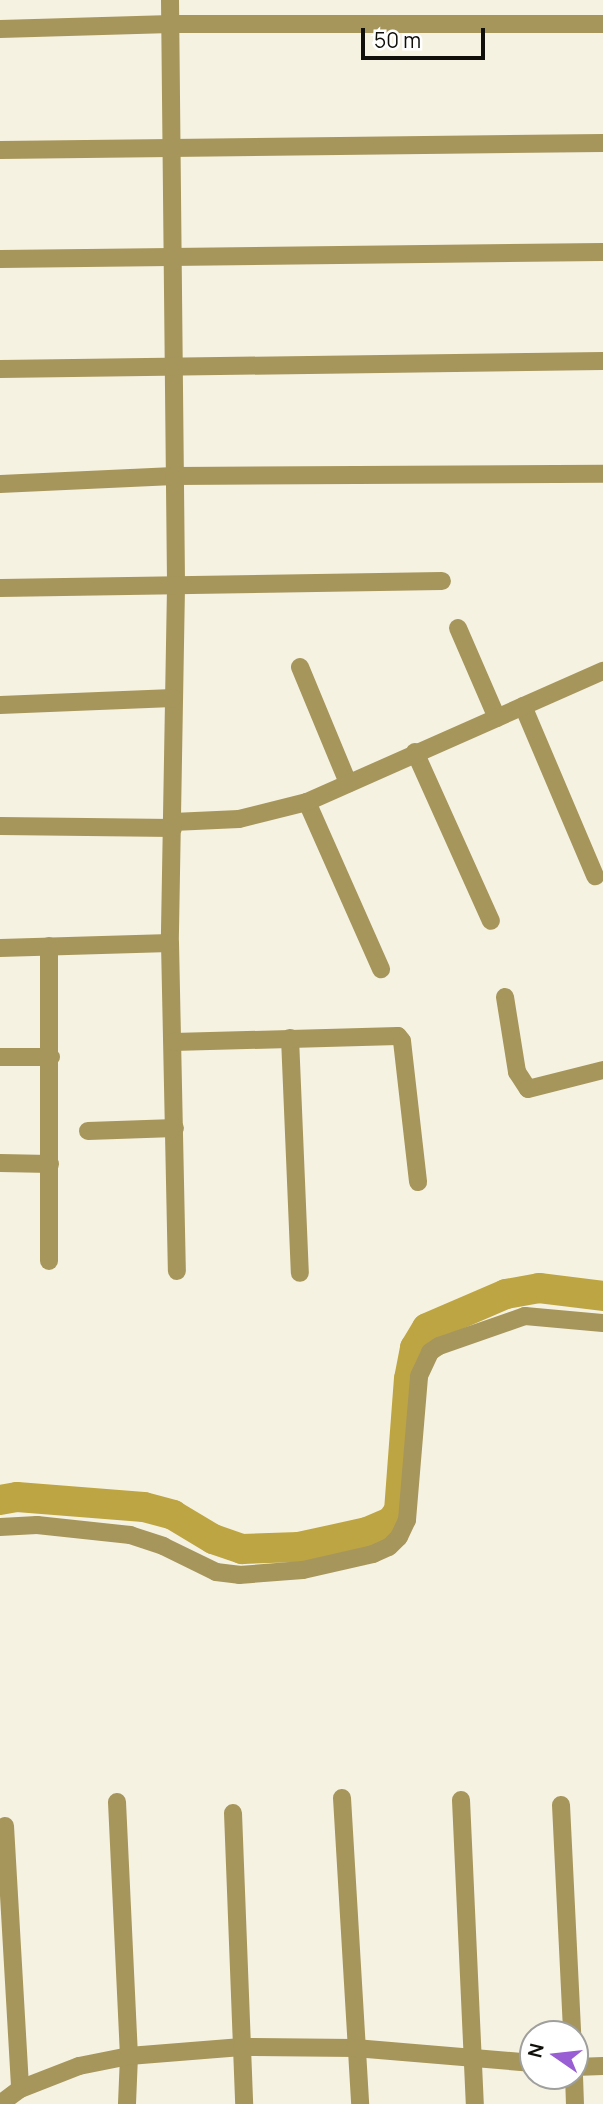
<!DOCTYPE html>
<html>
<head>
<meta charset="utf-8">
<style>
  body { margin:0 }
  #map { position:relative; width:603px; height:2104px; overflow:hidden; background:#f6f2e2; font-family:Manrope,sans-serif }
  div>[style] { position:absolute }
  .river>* { height:30px; margin:-15px; padding:0 15px; transform-origin:15px; border-radius:15px; background:#bea543 }
  .street>* { height:18px; margin:-9px; padding:0 9px; transform-origin:9px; border-radius:9px; background:#a6965b }
  span { translate:-50% -50%; white-space:nowrap; text-align:center; line-height:1.15; -webkit-text-stroke:5px #fff; paint-order:stroke }
  .north { position:absolute; left:519px; top:2020px; width:70px; height:70px; box-sizing:border-box; background:#fff; border:2px solid #9f9f9d; border-radius:50%; rotate:284deg; font-size:19px; font-weight:700; line-height:28px; text-align:center; color:#100f09 }
  .north::after { content:''; display:block; margin:auto; width:24px; height:32px; background:#995dd4; clip-path:polygon(50% 0,100% 100%,50% 72%,0 100%) }
  .scale { position:absolute; left:361px; top:28px; width:124px; height:32px; box-sizing:border-box; border:4px solid #100f09; border-top:0; padding-left:9px; font-size:21px; line-height:24px; white-space:nowrap; color:#100f09; -webkit-text-stroke:5px #fff; paint-order:stroke }
</style>
</head>
<body>
<div id="map">
  <div class="river">
    <i style="left:0;top:1500px;width:17px;rotate:-10deg"></i>
    <i style="left:17px;top:1497px;width:127px;rotate:4.5deg"></i>
    <i style="left:144px;top:1507px;width:30px;rotate:15deg"></i>
    <i style="left:173px;top:1515px;width:47px;rotate:31deg"></i>
    <i style="left:213px;top:1539px;width:31px;rotate:19deg"></i>
    <i style="left:242px;top:1549px;width:57px;rotate:-2deg"></i>
    <i style="left:299px;top:1547px;width:70px;rotate:-12.4deg"></i>
    <i style="left:367px;top:1532px;width:26px;rotate:-23deg"></i>
    <i style="left:391px;top:1522px;width:14px;rotate:-54deg"></i>
    <i style="left:399px;top:1511px;width:132px;rotate:-85.7deg"></i>
    <i style="left:409px;top:1379px;width:32px;rotate:-79deg"></i>
    <i style="left:415px;top:1348px;width:23px;rotate:-59deg"></i>
    <i style="left:427px;top:1328px;width:86px;rotate:-23.3deg"></i>
    <i style="left:506px;top:1294px;width:34px;rotate:-10deg"></i>
    <i style="left:539px;top:1288px;width:64px;rotate:7.1deg"></i>
  </div>
  <div class="street">
    <i style="left:170px;top:0;width:587px;rotate:89.41deg"></i>
    <i style="left:176px;top:587px;width:356px;rotate:91deg"></i>
    <i style="left:170px;top:943px;width:328px;rotate:88.8deg"></i>
    <i style="left:0;top:29px;width:171px;rotate:-1.7deg"></i>
    <i style="left:171px;top:24px;width:432px"></i>
    <i style="left:0;top:150px;width:603px;rotate:-0.67deg"></i>
    <i style="left:0;top:259px;width:603px;rotate:-0.67deg"></i>
    <i style="left:0;top:369px;width:603px;rotate:-0.76deg"></i>
    <i style="left:0;top:484px;width:174px;rotate:-2.6deg"></i>
    <i style="left:174px;top:476px;width:429px;rotate:-0.3deg"></i>
    <i style="left:0;top:588px;width:442px;rotate:-0.9deg"></i>
    <i style="left:458px;top:628px;width:98px;rotate:66.6deg"></i>
    <i style="left:300px;top:667px;width:126px;rotate:67.5deg"></i>
    <i style="left:0;top:705px;width:173px;rotate:-2.3deg"></i>
    <i style="left:523px;top:706px;width:185px;rotate:67deg"></i>
    <i style="left:415px;top:752px;width:185px;rotate:65.8deg"></i>
    <i style="left:307px;top:802px;width:183px;rotate:66.1deg"></i>
    <i style="left:173px;top:822px;width:66px;rotate:-2.6deg"></i>
    <i style="left:239px;top:819px;width:70px;rotate:-14deg"></i>
    <i style="left:307px;top:802px;width:324px;rotate:-23.9deg"></i>
    <i style="left:0;top:826px;width:173px;rotate:0.7deg"></i>
    <i style="left:0;top:948px;width:170px;rotate:-1.7deg"></i>
    <i style="left:505px;top:997px;width:76px;rotate:80.9deg"></i>
    <i style="left:517px;top:1072px;width:20px;rotate:57deg"></i>
    <i style="left:528px;top:1089px;width:77px;rotate:-14.2deg"></i>
    <i style="left:290px;top:1038px;width:235px;rotate:87.6deg"></i>
    <i style="left:173px;top:1042px;width:225px;rotate:-1.5deg"></i>
    <i style="left:398px;top:1036px;width:6px;rotate:51deg"></i>
    <i style="left:402px;top:1041px;width:142px;rotate:83.5deg"></i>
    <i style="left:0;top:1057px;width:51px"></i>
    <i style="left:88px;top:1131px;width:87px;rotate:-2deg"></i>
    <i style="left:0;top:1163px;width:50px;rotate:1.1deg"></i>
    <i style="left:49px;top:1261px;width:315px;rotate:-90deg"></i>
    <i style="left:0;top:1527px;width:37px;rotate:-3deg"></i>
    <i style="left:37px;top:1525px;width:94px;rotate:6.1deg"></i>
    <i style="left:130px;top:1535px;width:35px;rotate:18deg"></i>
    <i style="left:163px;top:1546px;width:59px;rotate:26.1deg"></i>
    <i style="left:216px;top:1572px;width:23px;rotate:7deg"></i>
    <i style="left:239px;top:1575px;width:64px;rotate:-4.5deg"></i>
    <i style="left:303px;top:1570px;width:72px;rotate:-12.9deg"></i>
    <i style="left:373px;top:1554px;width:17px;rotate:-24deg"></i>
    <i style="left:389px;top:1547px;width:14px;rotate:-45deg"></i>
    <i style="left:399px;top:1537px;width:19px;rotate:-65deg"></i>
    <i style="left:407px;top:1520px;width:144px;rotate:-85.2deg"></i>
    <i style="left:419px;top:1376px;width:26px;rotate:-65deg"></i>
    <i style="left:430px;top:1352px;width:11px;rotate:-34deg"></i>
    <i style="left:439px;top:1346px;width:91px;rotate:-19.2deg"></i>
    <i style="left:525px;top:1316px;width:78px;rotate:5.1deg"></i>
    <i style="left:342px;top:1798px;width:307px;rotate:86.6deg"></i>
    <i style="left:461px;top:1800px;width:304px;rotate:87.4deg"></i>
    <i style="left:117px;top:1802px;width:254px;rotate:87.3deg"></i>
    <i style="left:129px;top:2056px;width:48px;rotate:92.4deg"></i>
    <i style="left:561px;top:1805px;width:229px;rotate:87.2deg"></i>
    <i style="left:233px;top:1813px;width:291px;rotate:87.8deg"></i>
    <i style="left:5px;top:1826px;width:263px;rotate:86.7deg"></i>
    <i style="left:575px;top:2067px;width:28px;rotate:-2deg"></i>
    <i style="left:574px;top:2076px;width:28px;rotate:88deg"></i>
    <i style="left:0;top:2104px;width:25px;rotate:-37deg"></i>
    <i style="left:20px;top:2089px;width:63px;rotate:-21.3deg"></i>
    <i style="left:79px;top:2066px;width:51px;rotate:-11.3deg"></i>
    <i style="left:129px;top:2056px;width:113px;rotate:-4.6deg"></i>
    <i style="left:242px;top:2047px;width:113px;rotate:0.5deg"></i>
    <i style="left:355px;top:2048px;width:179px;rotate:4.8deg"></i>
  </div>
  <div class="north">N</div>
  <div class="scale">50 m</div>
</div>
</body>
</html>
